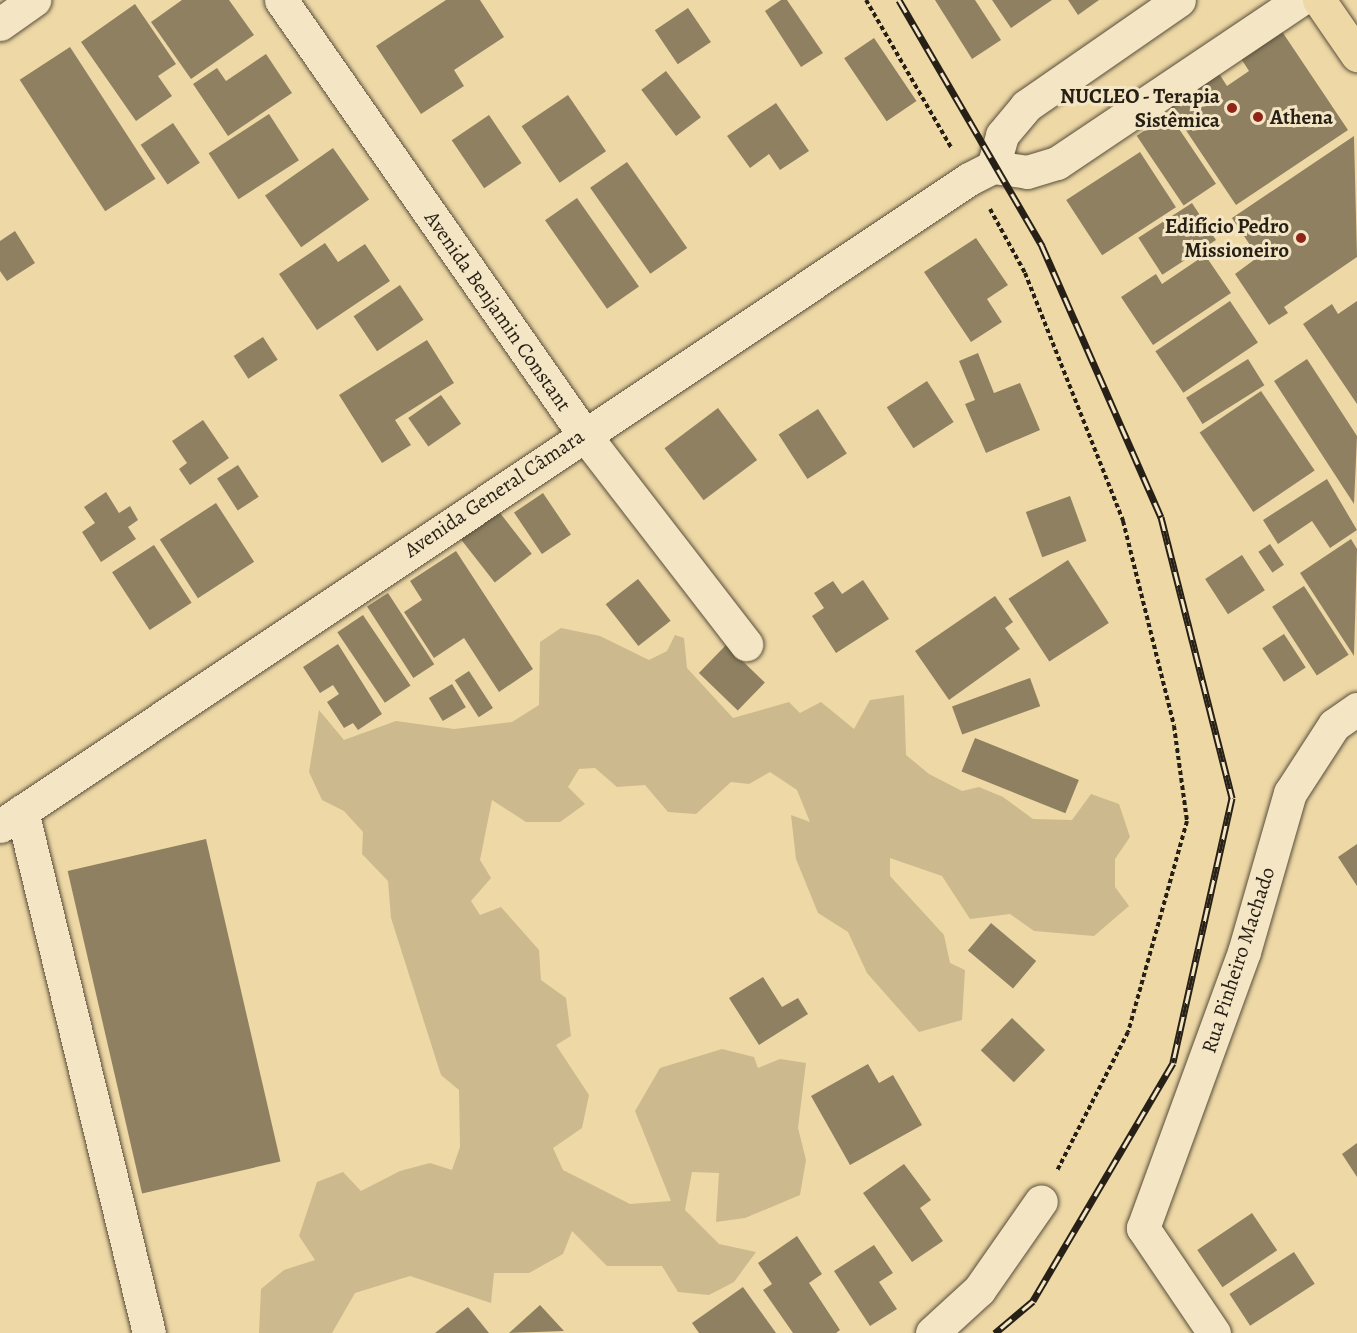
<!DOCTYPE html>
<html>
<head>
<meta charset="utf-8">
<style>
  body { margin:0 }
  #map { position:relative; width:1357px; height:1333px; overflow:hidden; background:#eed8a6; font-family:Alegreya,serif }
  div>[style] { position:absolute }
  .green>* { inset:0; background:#ccb98e }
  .building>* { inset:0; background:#8e8061; transform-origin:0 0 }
  .path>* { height:4px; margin-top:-2px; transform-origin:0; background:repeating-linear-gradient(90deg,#272016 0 4.5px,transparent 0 7.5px) }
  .roads { filter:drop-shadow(0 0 2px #594e3a) drop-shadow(0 0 2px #594e3a) }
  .minor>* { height:33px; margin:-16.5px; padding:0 16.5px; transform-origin:16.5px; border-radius:16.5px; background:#f4e6c5 }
  .major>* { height:33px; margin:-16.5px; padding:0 16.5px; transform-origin:16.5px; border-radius:16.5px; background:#eed8a6 }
  .rail>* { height:7px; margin-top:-3.5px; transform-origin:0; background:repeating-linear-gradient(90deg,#f4e6c5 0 14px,#272016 0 28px); box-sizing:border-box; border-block:2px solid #272016 }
  .dots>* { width:16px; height:16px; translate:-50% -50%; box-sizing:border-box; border:3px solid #f4e6c5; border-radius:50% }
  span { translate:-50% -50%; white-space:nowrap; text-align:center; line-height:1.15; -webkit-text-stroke:6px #f4e6c5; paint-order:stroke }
  .poi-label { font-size:21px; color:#272016; font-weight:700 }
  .right { translate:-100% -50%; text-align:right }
  .left { translate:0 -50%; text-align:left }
  .street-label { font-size:21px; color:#272016 }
</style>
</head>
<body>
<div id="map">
  <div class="green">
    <i style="clip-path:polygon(561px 628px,600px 636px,649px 660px,667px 651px,675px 635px,684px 638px,687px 668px,733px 718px,789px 702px,800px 713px,821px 702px,854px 729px,870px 700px,904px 695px,906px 755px,929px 774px,962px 791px,979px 787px,1003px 797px,1033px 819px,1072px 820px,1091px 794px,1119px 804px,1130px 837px,1115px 859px,1115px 887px,1129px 906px,1094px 936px,1034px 931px,1010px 914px,970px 919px,942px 876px,890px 858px,890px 876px,944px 935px,950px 963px,965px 970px,962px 1020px,919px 1032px,867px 973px,848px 932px,818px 913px,796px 859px,791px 815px,810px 822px,797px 790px,770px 772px,749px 784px,731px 782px,696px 814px,668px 812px,645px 785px,617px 787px,595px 768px,579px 769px,568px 787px,585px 804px,560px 822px,526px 822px,492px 800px,480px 860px,491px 878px,471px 901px,480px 915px,501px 907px,539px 950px,541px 980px,566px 998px,571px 1036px,556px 1045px,589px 1095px,582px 1128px,553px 1148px,563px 1170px,630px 1204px,671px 1201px,635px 1111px,660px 1068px,722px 1049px,754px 1057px,758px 1068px,780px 1059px,806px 1063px,798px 1128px,806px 1160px,800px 1195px,745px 1218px,716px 1222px,719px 1173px,692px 1172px,685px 1210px,719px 1244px,756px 1252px,734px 1282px,709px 1295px,678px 1292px,662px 1266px,607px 1266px,572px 1231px,563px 1254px,529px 1273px,494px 1273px,491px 1303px,410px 1276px,355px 1293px,332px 1333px,259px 1333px,261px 1289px,284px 1270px,315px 1260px,299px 1236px,317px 1182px,343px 1172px,361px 1191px,400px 1171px,430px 1163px,452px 1170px,460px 1147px,459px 1090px,441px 1075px,391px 918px,388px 881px,362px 854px,363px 832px,344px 811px,322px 800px,309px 772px,319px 710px,344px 740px,396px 721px,454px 729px,512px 722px,539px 705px,540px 642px)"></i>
  </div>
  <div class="building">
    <i style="clip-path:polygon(182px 0,229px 0,254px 35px,191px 79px,151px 22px)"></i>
    <i style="clip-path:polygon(446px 0,480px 0,504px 37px,454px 70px,464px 86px,421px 114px,376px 46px)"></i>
    <i style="clip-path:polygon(781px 0,787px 0,823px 53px,801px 67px,765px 11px)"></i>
    <i style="clip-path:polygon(935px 0,975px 0,1001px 40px,972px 59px)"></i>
    <i style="clip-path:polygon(992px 0,1052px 0,1011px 28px)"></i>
    <i style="clip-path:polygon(1068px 0,1099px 0,1078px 15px)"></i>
    <i style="clip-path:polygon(135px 4px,176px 64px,158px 76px,172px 96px,136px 121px,81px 42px)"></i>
    <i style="left:688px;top:8px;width:41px;height:40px;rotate:56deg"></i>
    <i style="clip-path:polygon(1281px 30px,1348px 130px,1236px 205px,1169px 105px,1218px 72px,1227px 86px,1249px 71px,1240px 57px)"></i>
    <i style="left:874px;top:38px;width:76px;height:36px;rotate:56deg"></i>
    <i style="left:70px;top:47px;width:157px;height:60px;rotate:57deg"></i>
    <i style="clip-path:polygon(266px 54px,292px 93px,228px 136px,193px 84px,217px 68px,226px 81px)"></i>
    <i style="left:666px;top:71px;width:58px;height:31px;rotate:53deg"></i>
    <i style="left:568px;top:95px;width:68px;height:56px;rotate:56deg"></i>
    <i style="clip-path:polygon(776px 103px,809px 151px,780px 170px,769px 154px,750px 168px,727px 136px)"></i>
    <i style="left:269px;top:114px;width:55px;height:72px;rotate:57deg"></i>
    <i style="left:1169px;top:114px;width:84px;height:39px;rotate:56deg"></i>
    <i style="left:489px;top:115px;width:58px;height:45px;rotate:56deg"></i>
    <i style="left:173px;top:123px;width:48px;height:39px;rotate:56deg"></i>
    <i style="clip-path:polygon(1354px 136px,1357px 257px,1284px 307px,1288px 313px,1269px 325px,1235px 274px,1258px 257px,1232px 218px)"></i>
    <i style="left:333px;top:148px;width:63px;height:83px;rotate:55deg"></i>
    <i style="left:1140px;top:152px;width:66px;height:88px;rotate:57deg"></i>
    <i style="left:627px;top:162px;width:105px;height:45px;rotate:55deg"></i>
    <i style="left:577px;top:198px;width:108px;height:39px;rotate:55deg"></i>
    <i style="left:1192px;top:203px;width:44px;height:64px;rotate:57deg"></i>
    <i style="clip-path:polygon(15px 231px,35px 263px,7px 281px,0 271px,0 241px)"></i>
    <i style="clip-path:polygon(976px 238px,1008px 285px,987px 299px,1002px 322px,971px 342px,924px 272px)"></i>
    <i style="clip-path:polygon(325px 243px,338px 262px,365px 244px,390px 281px,317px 330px,279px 274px)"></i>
    <i style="clip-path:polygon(1205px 255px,1231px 293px,1153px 345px,1121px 297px,1156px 274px,1162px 284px)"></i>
    <i style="left:400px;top:285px;width:42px;height:56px;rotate:56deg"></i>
    <i style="left:1230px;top:301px;width:50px;height:90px;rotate:56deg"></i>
    <i style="clip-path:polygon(1357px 301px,1357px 404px,1303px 324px,1332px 304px,1338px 314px)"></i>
    <i style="left:263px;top:337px;width:27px;height:35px;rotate:57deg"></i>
    <i style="clip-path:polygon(427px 340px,454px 383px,395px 420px,411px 445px,382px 463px,339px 395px)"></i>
    <i style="clip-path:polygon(978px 353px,994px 393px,1020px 383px,1040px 430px,986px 453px,965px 404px,975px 400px,959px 361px)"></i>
    <i style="left:1248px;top:359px;width:31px;height:73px;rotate:58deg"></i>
    <i style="clip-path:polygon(1307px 359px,1357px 436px,1354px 504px,1274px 381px)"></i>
    <i style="left:927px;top:381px;width:49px;height:48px;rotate:57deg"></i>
    <i style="left:1261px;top:391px;width:96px;height:74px;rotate:56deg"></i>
    <i style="left:441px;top:395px;width:35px;height:40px;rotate:55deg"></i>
    <i style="left:718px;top:408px;width:65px;height:67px;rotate:53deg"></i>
    <i style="left:818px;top:409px;width:53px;height:47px;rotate:57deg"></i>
    <i style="clip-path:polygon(203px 420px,229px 458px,190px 485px,179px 469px,187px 463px,172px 441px)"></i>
    <i style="left:238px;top:465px;width:38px;height:25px;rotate:57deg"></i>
    <i style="clip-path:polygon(1327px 479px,1357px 530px,1330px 548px,1312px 521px,1278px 544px,1263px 520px)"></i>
    <i style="clip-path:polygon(106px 492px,119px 513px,130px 506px,138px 520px,128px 527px,136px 539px,101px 562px,82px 532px,95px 523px,84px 507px)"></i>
    <i style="left:543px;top:493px;width:50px;height:35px;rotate:56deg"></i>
    <i style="left:1070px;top:496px;width:48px;height:47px;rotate:70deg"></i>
    <i style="left:216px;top:503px;width:70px;height:67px;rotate:57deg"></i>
    <i style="left:493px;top:504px;width:63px;height:47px;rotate:52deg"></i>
    <i style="clip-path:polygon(1351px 539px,1357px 549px,1354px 656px,1300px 573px)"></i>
    <i style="left:1270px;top:544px;width:25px;height:14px;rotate:56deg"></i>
    <i style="left:154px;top:545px;width:69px;height:50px;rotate:57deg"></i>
    <i style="clip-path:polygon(456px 551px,533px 669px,499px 692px,464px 638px,434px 658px,404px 612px,422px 600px,410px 581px)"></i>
    <i style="left:1242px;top:555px;width:42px;height:44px;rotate:57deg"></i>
    <i style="left:1068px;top:560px;width:75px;height:71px;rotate:57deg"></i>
    <i style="left:638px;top:579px;width:53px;height:41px;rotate:52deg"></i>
    <i style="clip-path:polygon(863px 580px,889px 619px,836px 653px,812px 616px,824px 608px,814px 593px,833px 581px,842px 594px)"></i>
    <i style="left:1304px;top:586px;width:82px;height:38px;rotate:57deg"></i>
    <i style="left:388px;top:593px;width:85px;height:25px;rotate:57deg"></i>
    <i style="clip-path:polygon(995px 596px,1013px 622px,1005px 628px,1020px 649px,949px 700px,915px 651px)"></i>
    <i style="left:363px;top:615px;width:85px;height:31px;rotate:56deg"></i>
    <i style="left:1284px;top:634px;width:40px;height:26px;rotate:57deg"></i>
    <i style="clip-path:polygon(338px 644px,382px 714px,358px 730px,353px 723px,344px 728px,327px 702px,339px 694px,333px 685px,320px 693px,303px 667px)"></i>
    <i style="left:726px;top:645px;width:54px;height:39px;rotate:44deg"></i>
    <i style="left:469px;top:671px;width:44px;height:17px;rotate:57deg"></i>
    <i style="left:1030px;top:678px;width:30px;height:83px;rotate:70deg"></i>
    <i style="left:452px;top:684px;width:27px;height:27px;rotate:59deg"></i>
    <i style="left:975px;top:738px;width:112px;height:36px;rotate:22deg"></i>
    <i style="left:206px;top:839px;width:331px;height:142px;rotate:77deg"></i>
    <i style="clip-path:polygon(1357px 844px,1357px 886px,1338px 857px)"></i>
    <i style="left:991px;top:923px;width:59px;height:36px;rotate:40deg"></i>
    <i style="clip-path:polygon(763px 977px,782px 1007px,798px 998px,808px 1014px,759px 1045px,729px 998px)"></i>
    <i style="left:1012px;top:1018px;width:46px;height:45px;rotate:44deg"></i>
    <i style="clip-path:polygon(868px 1064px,879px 1083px,893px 1075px,922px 1125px,850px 1165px,811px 1096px)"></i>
    <i style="clip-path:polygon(1357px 1143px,1357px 1177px,1342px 1154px)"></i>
    <i style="clip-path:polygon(904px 1164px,931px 1200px,920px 1208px,943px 1241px,912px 1262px,863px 1193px)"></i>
    <i style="left:1252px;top:1213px;width:45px;height:66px;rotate:56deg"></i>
    <i style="clip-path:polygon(797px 1236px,822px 1274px,809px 1283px,840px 1330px,836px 1333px,793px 1333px,763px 1290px,772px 1284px,758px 1263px)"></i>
    <i style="clip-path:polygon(874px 1245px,893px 1273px,879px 1282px,897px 1309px,870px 1326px,834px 1271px)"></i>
    <i style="left:1294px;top:1252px;width:38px;height:77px;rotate:57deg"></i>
    <i style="clip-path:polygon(743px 1287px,776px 1333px,699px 1333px,692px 1323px)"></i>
    <i style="clip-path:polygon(540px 1305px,564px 1331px,509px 1333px)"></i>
    <i style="clip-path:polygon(468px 1307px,489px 1333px,435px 1333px)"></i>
  </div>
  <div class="path">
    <i style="left:866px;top:0;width:170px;rotate:60deg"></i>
    <i style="left:990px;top:209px;width:73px;rotate:61.3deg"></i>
    <i style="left:1025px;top:273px;width:267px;rotate:68.4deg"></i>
    <i style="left:1123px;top:521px;width:211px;rotate:76deg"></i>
    <i style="left:1174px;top:726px;width:96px;rotate:82.2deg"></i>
    <i style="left:1187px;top:821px;width:219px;rotate:105.6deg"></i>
    <i style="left:1128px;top:1032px;width:156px;rotate:117.1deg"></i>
  </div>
  <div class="roads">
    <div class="minor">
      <i style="left:281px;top:0;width:528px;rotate:55.11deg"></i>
      <i style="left:583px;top:433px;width:267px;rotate:52.3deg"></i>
      <i style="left:0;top:24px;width:42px;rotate:-35.2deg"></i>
      <i style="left:993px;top:167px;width:33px;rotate:-74deg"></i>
      <i style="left:1002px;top:135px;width:38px;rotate:-50deg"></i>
      <i style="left:1026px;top:106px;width:186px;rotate:-34.7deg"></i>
      <i style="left:22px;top:811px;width:537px;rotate:76.33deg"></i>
      <i style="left:0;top:826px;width:1165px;rotate:-33.73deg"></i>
      <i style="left:969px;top:179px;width:27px;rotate:-27deg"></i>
      <i style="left:993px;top:167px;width:34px;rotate:8deg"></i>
      <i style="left:1027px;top:172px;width:31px;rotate:-17deg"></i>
      <i style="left:1057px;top:163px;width:293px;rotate:-33.9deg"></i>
      <i style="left:932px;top:1333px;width:64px;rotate:-42.5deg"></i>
      <i style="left:979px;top:1290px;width:108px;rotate:-55.1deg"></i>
      <i style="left:1214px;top:1333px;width:127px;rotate:-124.1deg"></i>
      <i style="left:1143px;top:1228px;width:294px;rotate:-69.9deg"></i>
      <i style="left:1244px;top:952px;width:166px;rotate:-73.9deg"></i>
      <i style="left:1290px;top:793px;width:81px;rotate:-57.1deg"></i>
      <i style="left:1334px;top:725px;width:28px;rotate:-35deg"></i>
    </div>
    <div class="major">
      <i style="left:1319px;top:0;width:67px;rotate:55.4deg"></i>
    </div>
  </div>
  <div class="rail">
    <i style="left:899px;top:0;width:285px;rotate:59.8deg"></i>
    <i style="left:1042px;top:246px;width:296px;rotate:66.3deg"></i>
    <i style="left:1161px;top:517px;width:290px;rotate:75.8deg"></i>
    <i style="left:1232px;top:798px;width:271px;rotate:102.6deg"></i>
    <i style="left:1173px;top:1063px;width:276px;rotate:120.5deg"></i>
    <i style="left:1033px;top:1301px;width:50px;rotate:139.9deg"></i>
  </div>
  <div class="dots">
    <i style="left:1232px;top:108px;background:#8f2418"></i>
    <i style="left:1258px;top:117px;background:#8f2418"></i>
    <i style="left:1301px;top:238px;background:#8f2418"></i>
  </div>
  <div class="poi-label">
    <span class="right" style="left:1220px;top:108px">NUCLEO - Terapia<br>Sistêmica</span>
    <span class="left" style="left:1270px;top:117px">Athena</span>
    <span class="right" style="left:1289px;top:238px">Edifício Pedro<br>Missioneiro</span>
  </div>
  <div class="street-label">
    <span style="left:498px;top:311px;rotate:55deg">Avenida Benjamin Constant</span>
    <span style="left:494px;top:493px;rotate:-34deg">Avenida General Câmara</span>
    <span style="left:1238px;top:960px;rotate:-72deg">Rua Pinheiro Machado</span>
  </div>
</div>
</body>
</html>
